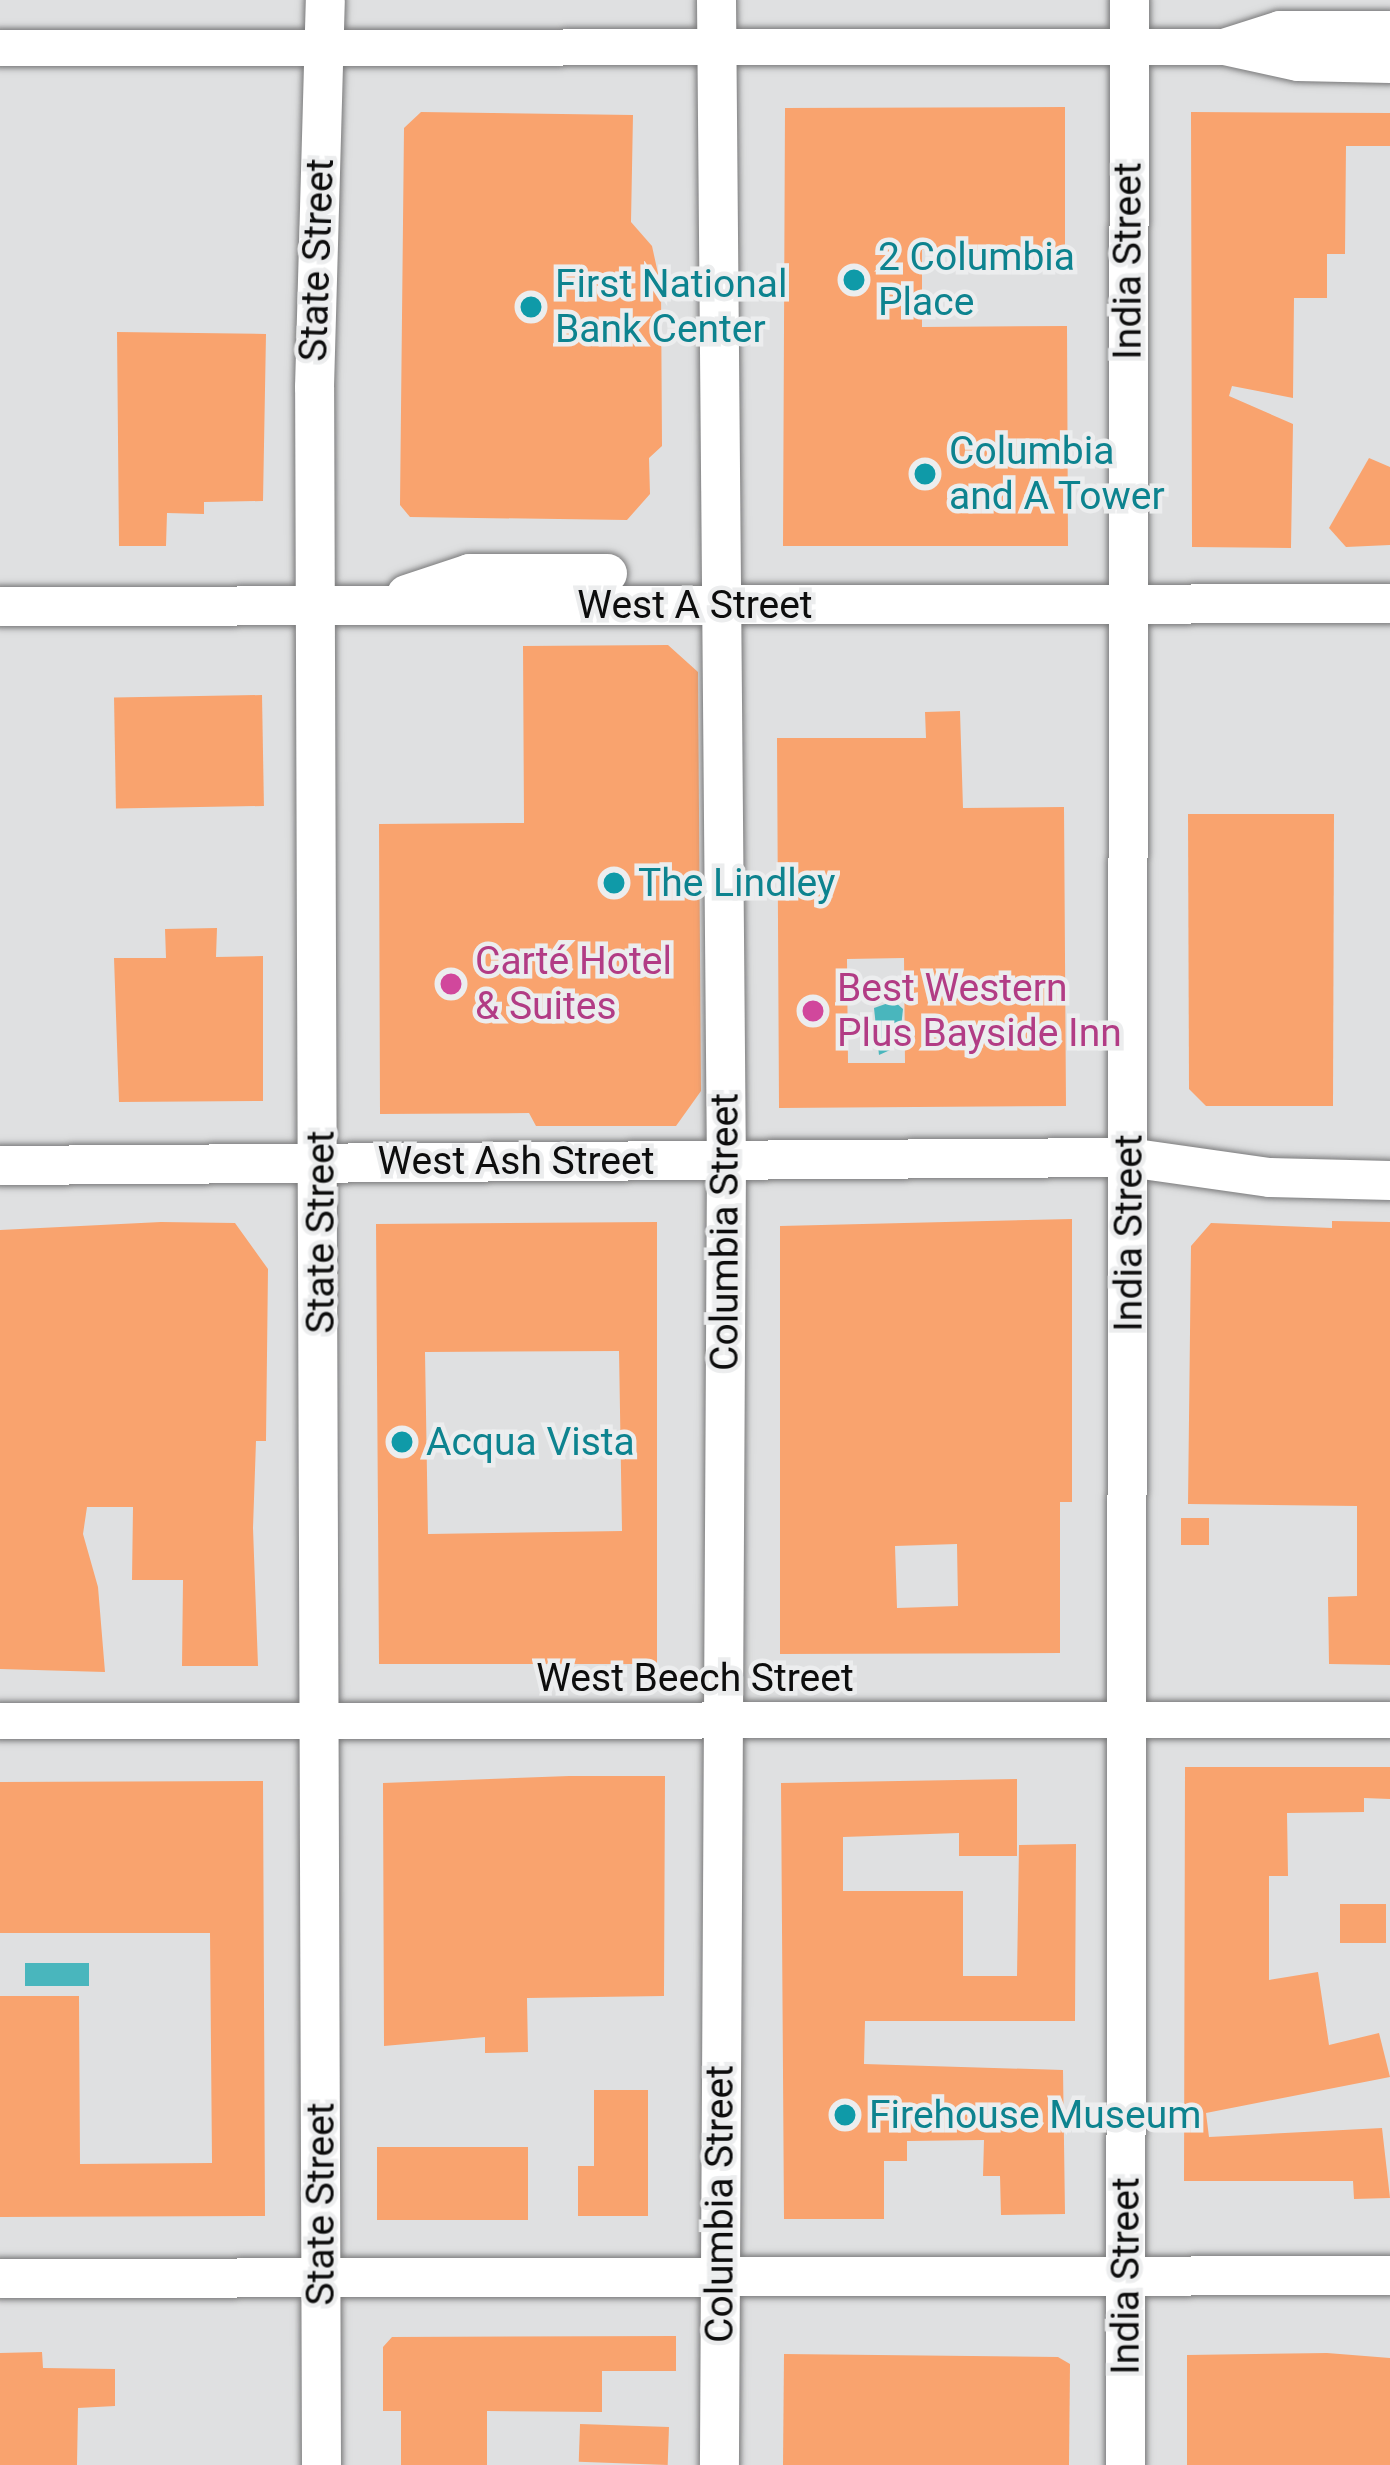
<!DOCTYPE html>
<html>
<head>
<meta charset="utf-8">
<style>
  body { margin:0 }
  #map { position:relative; width:1390px; height:2465px; overflow:hidden; background:#dfe0e1; font-family:Roboto,sans-serif }
  div>[style] { position:absolute }
  .water>* { inset:0; background:#49b6bd; transform-origin:0 0 }
  .building>* { inset:0; background:#f9a36e; transform-origin:0 0 }
  .roads { filter:drop-shadow(0 0 3px #79797a) drop-shadow(0 0 3px #79797a) }
  .tertiary>* { height:36px; margin:-18px; padding:0 18px; transform-origin:18px; border-radius:18px; background:#fff }
  .secondary>* { height:39px; margin:-19.5px; padding:0 19.5px; transform-origin:19.5px; border-radius:19.5px; background:#fff }
  .dots>* { width:33px; height:33px; translate:-50% -50%; box-sizing:border-box; border:6px solid #ecedee; border-radius:50% }
  span { translate:-50% -50%; white-space:nowrap; text-align:center; line-height:1.15; -webkit-text-stroke:9px #ecedee; paint-order:stroke }
  .culture-label { font-size:39px; color:#0d838f }
  .left { translate:0 -50%; text-align:left }
  .street-label { font-size:39px; color:#0d0d0d }
  .hotel-label { font-size:39px; color:#b23c85 }
</style>
</head>
<body>
<div id="map">
  <div class="water">
    <i style="clip-path:polygon(894px 1001px,903px 1009px,899px 1046px,879px 1055px,874px 1008px)"></i>
    <i style="left:25px;top:1963px;width:64px;height:23px"></i>
  </div>
  <div class="building">
    <i style="clip-path:polygon(1065px 107px,1065px 251px,922px 250px,922px 327px,1067px 326px,1068px 546px,783px 546px,785px 108px)"></i>
    <i style="clip-path:polygon(421px 112px,633px 115px,631px 222px,652px 246px,661px 287px,662px 446px,649px 458px,650px 494px,627px 520px,410px 517px,400px 505px,404px 128px)"></i>
    <i style="clip-path:polygon(1191px 112px,1390px 113px,1390px 146px,1346px 146px,1345px 254px,1327px 254px,1327px 298px,1294px 298px,1293px 398px,1232px 386px,1229px 396px,1293px 424px,1291px 548px,1192px 547px)"></i>
    <i style="clip-path:polygon(117px 332px,266px 334px,263px 501px,204px 502px,204px 514px,167px 513px,166px 546px,119px 546px)"></i>
    <i style="clip-path:polygon(1369px 458px,1390px 467px,1390px 545px,1346px 547px,1329px 528px)"></i>
    <i style="clip-path:polygon(668px 645px,698px 672px,701px 1091px,676px 1126px,536px 1126px,529px 1113px,380px 1114px,379px 824px,524px 823px,523px 646px)"></i>
    <i style="left:262px;top:695px;width:111px;height:148px;rotate:89deg"></i>
    <i style="clip-path:polygon(evenodd,960px 711px,963px 808px,1064px 807px,1066px 1106px,779px 1108px,777px 738px,926px 738px,925px 712px,960px 711px,904px 958px,905px 1063px,848px 1063px,847px 959px,904px 958px)"></i>
    <i style="clip-path:polygon(1188px 814px,1334px 814px,1333px 1106px,1206px 1106px,1189px 1089px)"></i>
    <i style="clip-path:polygon(217px 928px,216px 957px,263px 956px,263px 1101px,119px 1102px,114px 958px,166px 958px,165px 929px)"></i>
    <i style="clip-path:polygon(evenodd,1072px 1219px,1072px 1502px,1060px 1502px,1060px 1653px,780px 1654px,780px 1226px,1072px 1219px,957px 1544px,958px 1606px,897px 1608px,895px 1546px,957px 1544px)"></i>
    <i style="clip-path:polygon(1332px 1221px,1390px 1222px,1390px 1665px,1329px 1664px,1328px 1597px,1357px 1596px,1357px 1506px,1188px 1504px,1191px 1246px,1211px 1223px,1332px 1228px)"></i>
    <i style="clip-path:polygon(161px 1222px,235px 1223px,268px 1269px,266px 1441px,256px 1441px,253px 1528px,258px 1666px,182px 1666px,183px 1580px,132px 1580px,133px 1507px,87px 1507px,83px 1534px,98px 1587px,105px 1672px,0 1669px,0 1230px)"></i>
    <i style="clip-path:polygon(evenodd,657px 1222px,657px 1664px,379px 1664px,376px 1224px,657px 1222px,619px 1351px,622px 1531px,428px 1534px,425px 1352px,619px 1351px)"></i>
    <i style="left:1181px;top:1518px;width:28px;height:27px"></i>
    <i style="clip-path:polygon(1185px 1767px,1390px 1767px,1390px 1799px,1364px 1798px,1364px 1812px,1287px 1813px,1288px 1876px,1269px 1876px,1269px 1980px,1318px 1972px,1329px 2045px,1379px 2033px,1390px 2077px,1206px 2113px,1209px 2137px,1382px 2128px,1390px 2198px,1354px 2199px,1353px 2181px,1184px 2181px)"></i>
    <i style="clip-path:polygon(569px 1776px,665px 1776px,664px 1996px,527px 1998px,528px 2052px,485px 2053px,485px 2037px,384px 2046px,383px 1783px)"></i>
    <i style="clip-path:polygon(1017px 1779px,1017px 1856px,959px 1856px,959px 1833px,843px 1837px,843px 1891px,963px 1891px,963px 1976px,1017px 1976px,1019px 1845px,1076px 1844px,1075px 2021px,865px 2021px,864px 2064px,1063px 2070px,1065px 2214px,1001px 2215px,1000px 2176px,983px 2176px,984px 2140px,907px 2141px,907px 2161px,884px 2161px,884px 2219px,784px 2219px,781px 1783px)"></i>
    <i style="clip-path:polygon(263px 1781px,265px 2216px,0 2217px,0 1996px,79px 1996px,80px 2164px,212px 2163px,210px 1933px,0 1933px,0 1782px)"></i>
    <i style="left:1340px;top:1904px;width:46px;height:39px"></i>
    <i style="clip-path:polygon(594px 2090px,648px 2090px,648px 2216px,578px 2216px,578px 2166px,594px 2166px)"></i>
    <i style="left:377px;top:2147px;width:151px;height:73px"></i>
    <i style="clip-path:polygon(676px 2336px,676px 2371px,602px 2371px,602px 2412px,487px 2411px,487px 2465px,401px 2465px,401px 2411px,383px 2411px,383px 2347px,392px 2337px)"></i>
    <i style="clip-path:polygon(42px 2352px,43px 2368px,115px 2369px,115px 2406px,78px 2408px,77px 2465px,0 2465px,0 2353px)"></i>
    <i style="clip-path:polygon(1327px 2353px,1390px 2358px,1390px 2465px,1187px 2465px,1187px 2355px)"></i>
    <i style="clip-path:polygon(784px 2354px,1058px 2357px,1070px 2364px,1069px 2465px,783px 2465px)"></i>
    <i style="left:669px;top:2427px;width:38px;height:89px;rotate:92deg"></i>
  </div>
  <div class="roads">
    <div class="tertiary">
      <i style="left:1227px;top:46px;width:56px;rotate:-17.8deg"></i>
      <i style="left:1280px;top:29px;width:110px"></i>
      <i style="left:0;top:48px;width:1224px;rotate:-0.05deg"></i>
      <i style="left:1224px;top:47px;width:76px;rotate:12.2deg"></i>
      <i style="left:1298px;top:63px;width:92px;rotate:1.2deg"></i>
      <i style="left:0;top:1721px;width:1390px;rotate:-0.04deg"></i>
    </div>
    <div class="secondary">
      <i style="left:716px;top:0;width:1160px;rotate:89.51deg"></i>
      <i style="left:726px;top:1160px;width:1305px;rotate:90.31deg"></i>
      <i style="left:406px;top:594px;width:66px;rotate:-18.4deg"></i>
      <i style="left:469px;top:573px;width:138px"></i>
      <i style="left:0;top:606px;width:1390px;rotate:-0.12deg"></i>
      <i style="left:0;top:1165px;width:1128px;rotate:-0.41deg"></i>
      <i style="left:1128px;top:1157px;width:142px;rotate:8.1deg"></i>
      <i style="left:1269px;top:1177px;width:121px;rotate:1.4deg"></i>
      <i style="left:0;top:2278px;width:1390px;rotate:-0.12deg"></i>
      <i style="left:321px;top:2465px;width:2078px;rotate:-90.19deg"></i>
      <i style="left:314px;top:387px;width:387px;rotate:-88.4deg"></i>
      <i style="left:1125px;top:2465px;width:2465px;rotate:-89.91deg"></i>
    </div>
  </div>
  <div class="dots">
    <i style="left:854px;top:280px;background:#0f9aa8"></i>
    <i style="left:531px;top:307px;background:#0f9aa8"></i>
    <i style="left:925px;top:474px;background:#0f9aa8"></i>
    <i style="left:614px;top:883px;background:#0f9aa8"></i>
    <i style="left:451px;top:984px;background:#d1479c"></i>
    <i style="left:813px;top:1011px;background:#d1479c"></i>
    <i style="left:402px;top:1442px;background:#0f9aa8"></i>
    <i style="left:845px;top:2115px;background:#0f9aa8"></i>
  </div>
  <div class="culture-label">
    <span class="left" style="left:878px;top:280px">2 Columbia<br>Place</span>
    <span class="left" style="left:555px;top:307px">First National<br>Bank Center</span>
    <span class="left" style="left:949px;top:474px">Columbia<br>and A Tower</span>
    <span class="left" style="left:638px;top:883px">The Lindley</span>
    <span class="left" style="left:426px;top:1442px">Acqua Vista</span>
    <span class="left" style="left:869px;top:2115px">Firehouse Museum</span>
  </div>
  <div class="street-label">
    <span style="left:317px;top:260px;rotate:-88deg">State Street</span>
    <span style="left:1128px;top:261px;rotate:-90deg">India Street</span>
    <span style="left:695px;top:605px">West A Street</span>
    <span style="left:516px;top:1161px">West Ash Street</span>
    <span style="left:321px;top:1232px;rotate:-90deg">State Street</span>
    <span style="left:725px;top:1232px;rotate:-90deg">Columbia Street</span>
    <span style="left:1129px;top:1233px;rotate:-90deg">India Street</span>
    <span style="left:695px;top:1678px">West Beech Street</span>
    <span style="left:321px;top:2204px;rotate:-90deg">State Street</span>
    <span style="left:720px;top:2204px;rotate:-90deg">Columbia Street</span>
    <span style="left:1126px;top:2276px;rotate:-90deg">India Street</span>
  </div>
  <div class="hotel-label">
    <span class="left" style="left:475px;top:984px">Carté Hotel<br>&amp; Suites</span>
    <span class="left" style="left:837px;top:1011px">Best Western<br>Plus Bayside Inn</span>
  </div>
</div>
</body>
</html>
